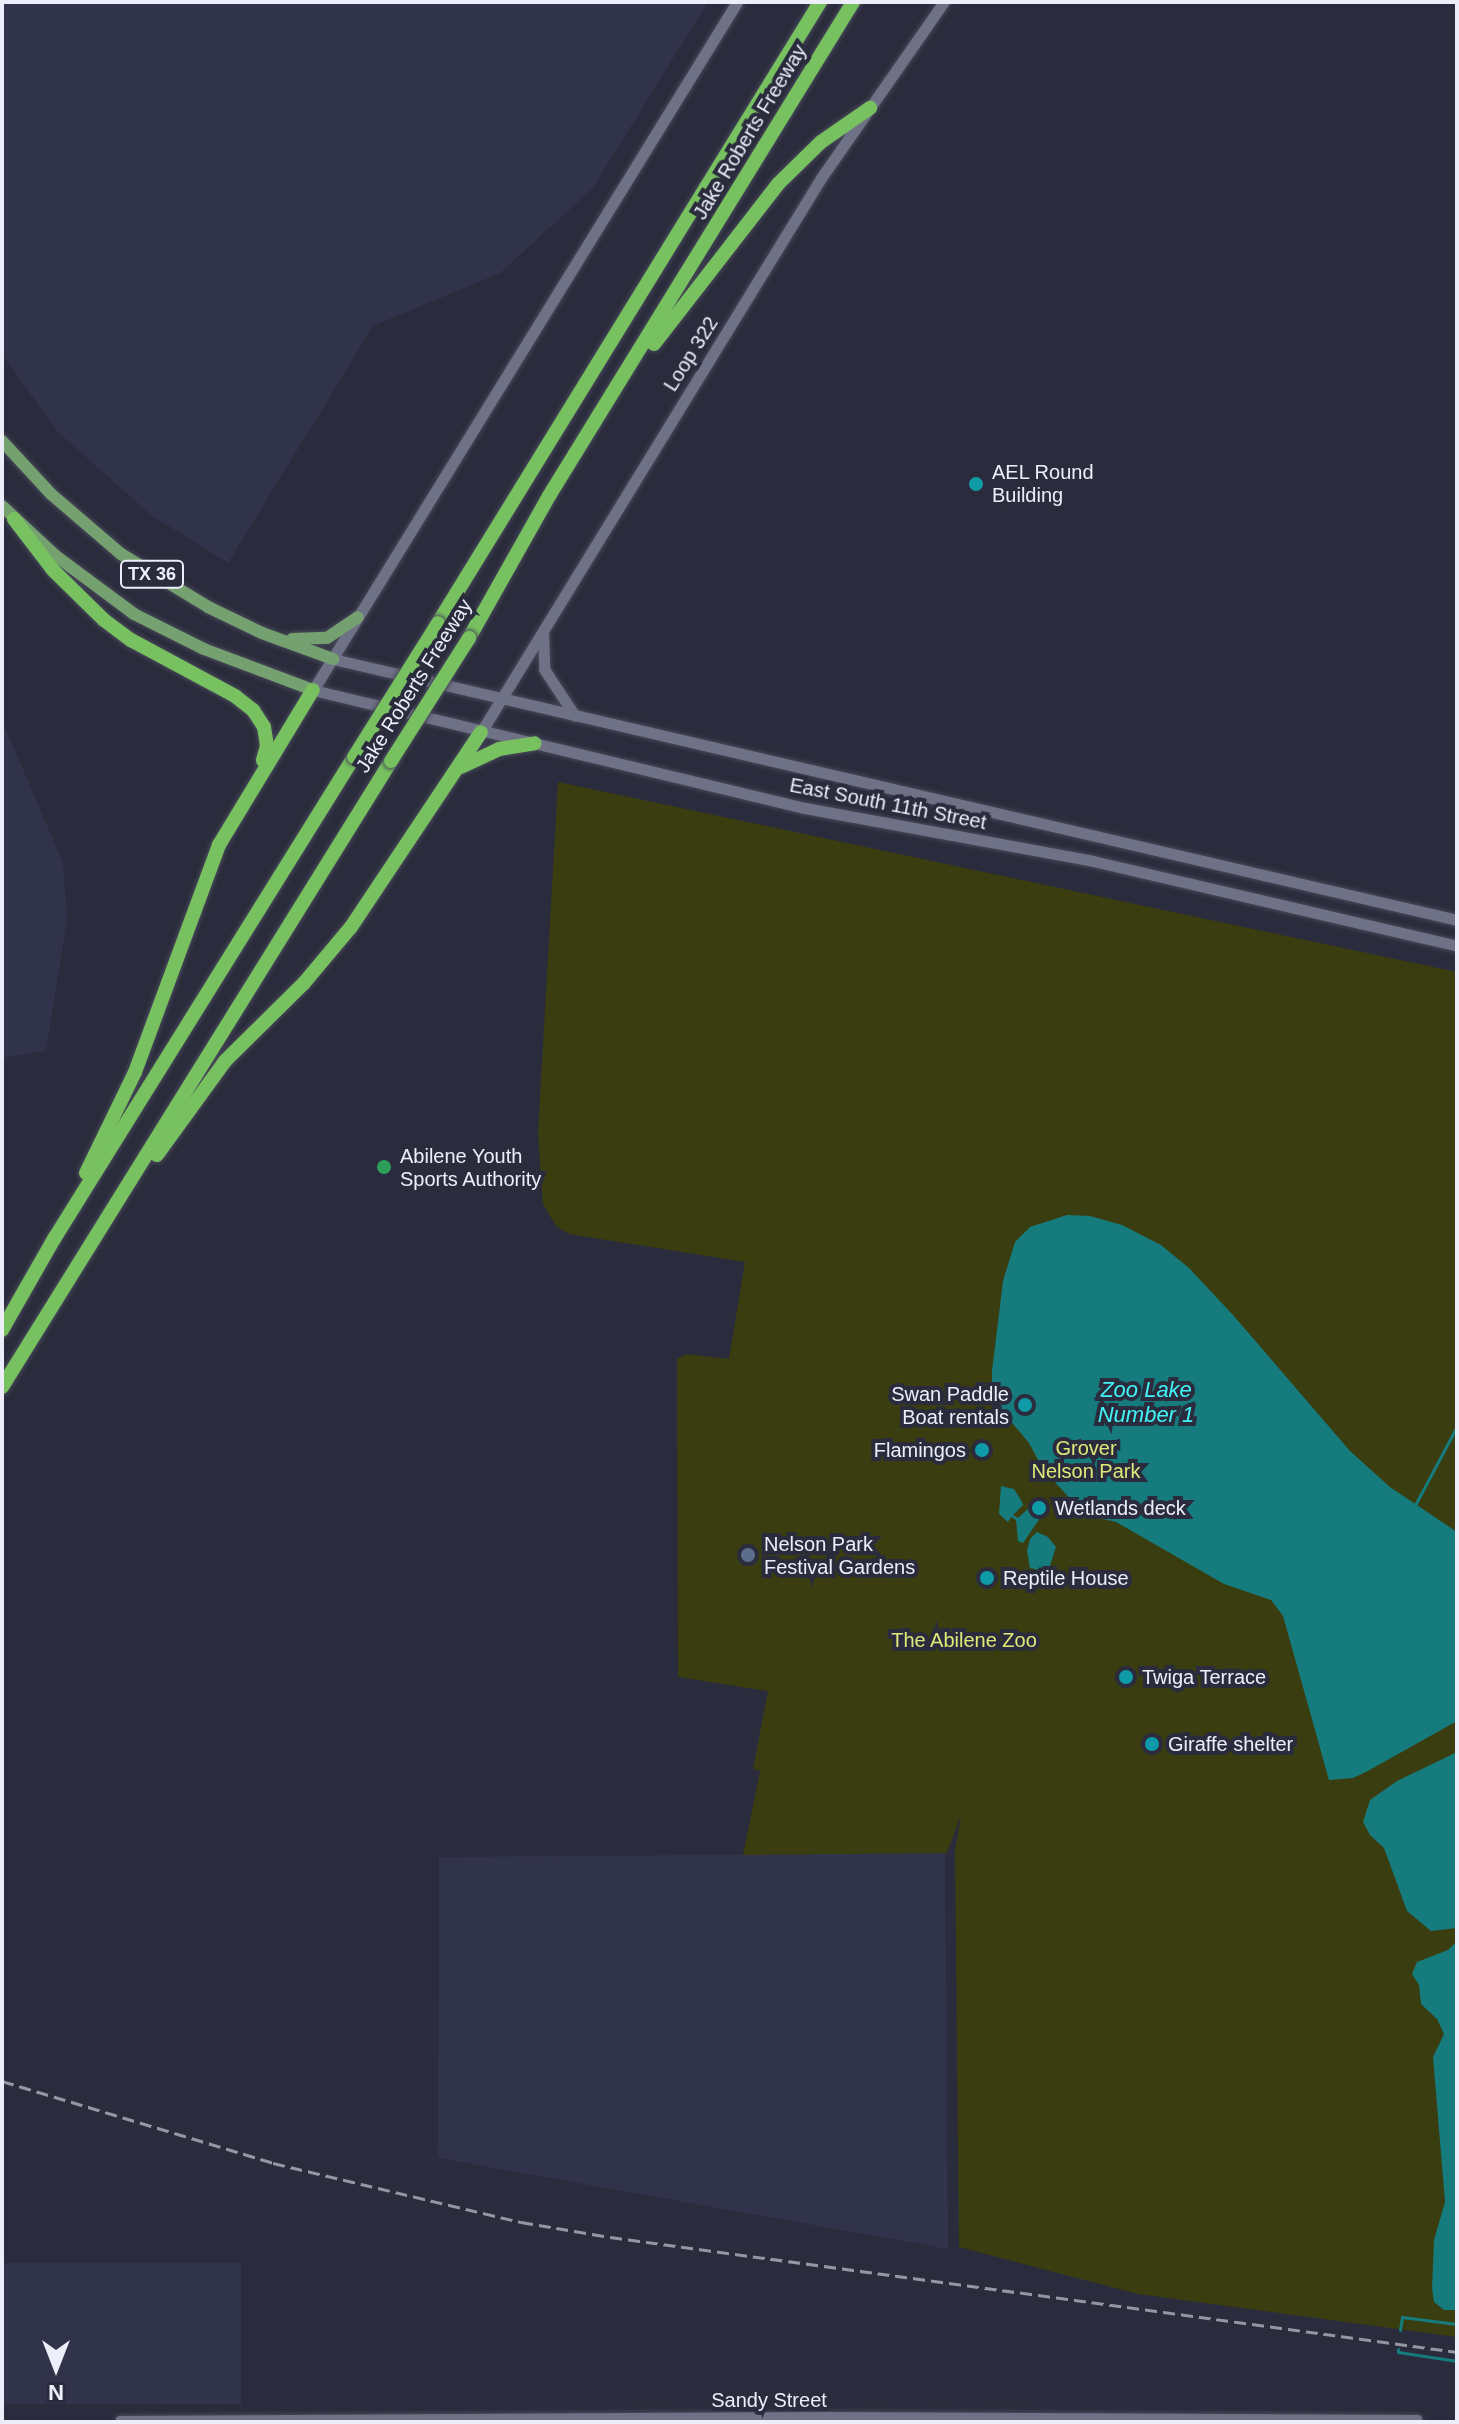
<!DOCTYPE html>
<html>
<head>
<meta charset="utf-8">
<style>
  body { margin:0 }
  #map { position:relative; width:1459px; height:2424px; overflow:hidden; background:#2a2c3d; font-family:Arial,sans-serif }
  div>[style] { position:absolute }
  .built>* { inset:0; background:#31334b; transform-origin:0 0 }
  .green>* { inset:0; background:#3a3d10 }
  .water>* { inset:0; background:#157b7d }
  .stream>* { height:3px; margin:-1.5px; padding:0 1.5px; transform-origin:1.5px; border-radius:1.5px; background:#157b7d }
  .roads { filter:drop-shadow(0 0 2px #474857) drop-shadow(0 0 2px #474857) }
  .minor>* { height:8px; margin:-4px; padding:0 4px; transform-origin:4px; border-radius:4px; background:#6f7286 }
  .secondary>* { height:11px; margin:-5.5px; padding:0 5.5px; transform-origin:5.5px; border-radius:5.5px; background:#6f7286 }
  .primary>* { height:12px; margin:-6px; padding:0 6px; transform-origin:6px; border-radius:6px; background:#74a16f }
  .motorway>* { height:14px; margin:-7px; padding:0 7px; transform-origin:7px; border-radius:7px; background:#78c160 }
  .rail>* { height:3px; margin-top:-1.5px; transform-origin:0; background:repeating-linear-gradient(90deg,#9596a4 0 12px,transparent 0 18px) }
  .bridges { filter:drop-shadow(0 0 2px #474857) drop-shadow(0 0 2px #474857) }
  .motorway-bridge>* { height:14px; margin:-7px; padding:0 7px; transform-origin:7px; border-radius:7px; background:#78c160 }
  .dots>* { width:22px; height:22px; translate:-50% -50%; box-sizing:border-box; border:4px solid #2a2c3d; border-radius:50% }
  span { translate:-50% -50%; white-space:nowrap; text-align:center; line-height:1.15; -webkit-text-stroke:8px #2a2c3d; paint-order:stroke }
  .shield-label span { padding:2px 6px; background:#2a2c3d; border:2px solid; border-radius:6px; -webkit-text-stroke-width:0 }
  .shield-label { font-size:18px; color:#edeefa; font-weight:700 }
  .street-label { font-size:20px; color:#edeefa }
  .poi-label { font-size:20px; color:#edeefa }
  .left { translate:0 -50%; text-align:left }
  .right { translate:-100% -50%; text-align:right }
  .park-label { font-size:20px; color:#dfe878 }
  .water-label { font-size:22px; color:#42f3f6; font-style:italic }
  .frame { position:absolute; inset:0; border:4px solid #edeefa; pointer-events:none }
  .north { position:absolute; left:16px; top:2328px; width:80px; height:80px; -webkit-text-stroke:6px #2a2c3d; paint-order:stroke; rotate:180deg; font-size:22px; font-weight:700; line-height:32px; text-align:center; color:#edeefa }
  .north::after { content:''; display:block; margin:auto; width:28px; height:36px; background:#edeefa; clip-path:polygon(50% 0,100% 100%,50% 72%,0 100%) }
</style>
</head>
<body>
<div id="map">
  <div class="built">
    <i style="clip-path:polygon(2px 2px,708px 2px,592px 189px,500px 273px,373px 326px,228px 563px,151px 515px,57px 431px,2px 354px)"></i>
    <i style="clip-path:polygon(2px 720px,63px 863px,67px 919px,46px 1051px,2px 1058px)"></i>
    <i style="clip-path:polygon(945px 1853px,948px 2249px,438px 2158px,439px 1857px)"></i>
    <i style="left:241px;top:2263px;width:141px;height:239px;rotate:90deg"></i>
  </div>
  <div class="green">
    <i style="clip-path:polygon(558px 782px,1457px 972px,1457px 2337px,1138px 2294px,959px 2247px,955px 1851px,961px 1815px,947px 1853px,743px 1855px,760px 1771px,753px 1769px,768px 1691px,678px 1677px,677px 1359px,687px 1354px,729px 1359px,745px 1262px,569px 1234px,556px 1226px,543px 1204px,538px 1132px)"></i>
  </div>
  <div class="water">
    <i style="clip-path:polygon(1067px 1215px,1090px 1216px,1122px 1225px,1161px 1245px,1189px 1268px,1233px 1315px,1350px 1451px,1390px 1487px,1457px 1532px,1457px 1721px,1366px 1772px,1353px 1778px,1329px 1780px,1283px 1616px,1271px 1600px,1224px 1584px,1116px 1522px,1085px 1515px,1043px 1469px,1029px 1443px,992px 1399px,992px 1371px,1003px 1281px,1015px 1242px,1030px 1227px)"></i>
    <i style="clip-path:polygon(1001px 1486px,1014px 1489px,1021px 1500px,1023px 1505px,1013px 1515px,1018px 1518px,1030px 1507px,1040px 1518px,1023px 1543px,1018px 1541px,1016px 1520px,1011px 1517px,1008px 1522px,999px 1514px)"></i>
    <i style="clip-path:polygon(1037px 1532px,1048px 1537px,1056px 1547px,1048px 1572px,1030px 1568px,1027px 1551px,1030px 1539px)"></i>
    <i style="clip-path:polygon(1457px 1752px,1457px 1928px,1431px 1931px,1407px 1911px,1384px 1848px,1370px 1835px,1363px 1822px,1370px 1800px,1397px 1781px)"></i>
    <i style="clip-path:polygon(1457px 1941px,1457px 2310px,1444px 2310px,1434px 2302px,1432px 2288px,1434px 2240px,1445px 2202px,1433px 2057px,1444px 2034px,1437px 2019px,1421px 2004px,1419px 1985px,1412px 1974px,1417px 1962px,1448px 1950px)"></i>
  </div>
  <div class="stream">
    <i style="left:1414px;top:1507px;width:92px;rotate:-62deg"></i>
    <i style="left:1400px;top:2330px;width:13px;rotate:-81deg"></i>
    <i style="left:1402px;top:2317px;width:55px;rotate:7.3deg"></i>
    <i style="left:1398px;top:2349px;width:3px;rotate:90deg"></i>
    <i style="left:1398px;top:2352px;width:60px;rotate:8.7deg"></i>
  </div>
  <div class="roads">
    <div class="minor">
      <i style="left:120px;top:2420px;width:705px;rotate:-0.33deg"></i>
      <i style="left:825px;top:2416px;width:593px;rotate:0.29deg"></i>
    </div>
    <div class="secondary">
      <i style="left:737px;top:2px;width:808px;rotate:121.64deg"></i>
      <i style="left:313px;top:690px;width:506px;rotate:13.49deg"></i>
      <i style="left:805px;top:808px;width:293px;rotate:10.4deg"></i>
      <i style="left:1093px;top:861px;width:374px;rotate:13.1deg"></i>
      <i style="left:543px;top:631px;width:38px;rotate:88deg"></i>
      <i style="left:544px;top:669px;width:56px;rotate:56.6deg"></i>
      <i style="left:333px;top:659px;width:1154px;rotate:13.07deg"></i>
      <i style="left:481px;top:732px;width:650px;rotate:-58.46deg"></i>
      <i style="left:821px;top:178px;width:215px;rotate:-55.1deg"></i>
    </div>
    <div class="primary">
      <i style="left:2px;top:441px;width:72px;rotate:47.2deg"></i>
      <i style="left:51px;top:494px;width:92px;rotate:40.6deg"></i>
      <i style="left:121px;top:554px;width:102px;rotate:31.3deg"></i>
      <i style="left:208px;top:607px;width:60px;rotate:25.7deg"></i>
      <i style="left:262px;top:633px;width:76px;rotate:20.1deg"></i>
      <i style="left:2px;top:506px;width:74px;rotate:42.8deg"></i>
      <i style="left:56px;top:556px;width:97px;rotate:36.6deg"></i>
      <i style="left:134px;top:614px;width:78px;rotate:26.6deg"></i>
      <i style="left:204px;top:649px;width:116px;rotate:20.6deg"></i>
      <i style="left:292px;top:639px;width:35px;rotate:-2deg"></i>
      <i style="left:327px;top:638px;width:37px;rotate:-34deg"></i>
    </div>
    <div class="motorway">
      <i style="left:654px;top:344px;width:202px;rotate:-52.2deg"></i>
      <i style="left:778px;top:184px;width:60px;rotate:-44.3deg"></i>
      <i style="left:821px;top:142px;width:60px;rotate:-34.8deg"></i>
      <i style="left:14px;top:519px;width:64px;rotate:52.6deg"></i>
      <i style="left:53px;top:570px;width:71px;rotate:44.4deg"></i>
      <i style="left:104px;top:620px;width:34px;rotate:37deg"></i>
      <i style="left:131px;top:640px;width:118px;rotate:28.3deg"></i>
      <i style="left:235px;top:696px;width:23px;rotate:38deg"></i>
      <i style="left:253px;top:710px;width:20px;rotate:57deg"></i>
      <i style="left:264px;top:727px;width:19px;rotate:81deg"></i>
      <i style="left:267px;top:746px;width:15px;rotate:106deg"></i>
      <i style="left:438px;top:623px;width:729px;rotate:-58.4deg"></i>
      <i style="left:469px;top:638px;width:163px;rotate:-60.6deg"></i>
      <i style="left:549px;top:496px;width:580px;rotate:-58.39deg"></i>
      <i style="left:461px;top:767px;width:42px;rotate:-25.3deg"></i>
      <i style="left:499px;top:749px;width:36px;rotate:-9deg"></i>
      <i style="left:157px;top:1155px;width:116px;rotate:-54.1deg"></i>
      <i style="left:225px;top:1061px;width:111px;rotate:-44.6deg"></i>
      <i style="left:304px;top:983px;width:73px;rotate:-50deg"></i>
      <i style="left:351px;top:927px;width:234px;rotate:-56.3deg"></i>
      <i style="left:86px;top:1173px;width:112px;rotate:-64.1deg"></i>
      <i style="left:135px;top:1072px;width:242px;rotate:-69.7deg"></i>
      <i style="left:219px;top:845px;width:181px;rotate:-58.8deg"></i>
      <i style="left:2px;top:1330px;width:105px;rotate:-60.3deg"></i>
      <i style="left:54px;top:1239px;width:568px;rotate:-58.1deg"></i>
      <i style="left:2px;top:1387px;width:737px;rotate:-58.14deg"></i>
    </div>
  </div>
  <div class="rail">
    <i style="left:2px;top:2081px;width:283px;rotate:16.8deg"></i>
    <i style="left:273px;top:2163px;width:255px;rotate:13.4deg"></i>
    <i style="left:521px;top:2222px;width:90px;rotate:9.6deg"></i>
    <i style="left:610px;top:2237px;width:855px;rotate:7.73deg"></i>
  </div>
  <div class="bridges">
    <div class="motorway-bridge">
      <i style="left:354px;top:757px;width:158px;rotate:-57.9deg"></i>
      <i style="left:391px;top:761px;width:146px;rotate:-57.6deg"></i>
    </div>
  </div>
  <div class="dots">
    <i style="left:976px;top:484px;background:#0f9aa8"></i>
    <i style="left:384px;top:1167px;background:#2e9e5b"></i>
    <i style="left:1025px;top:1405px;background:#0f9aa8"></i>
    <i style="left:982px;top:1450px;background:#0f9aa8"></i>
    <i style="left:1039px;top:1508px;background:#0f9aa8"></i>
    <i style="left:748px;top:1555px;background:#5c6f8a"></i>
    <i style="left:987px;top:1578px;background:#0f9aa8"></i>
    <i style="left:1126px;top:1677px;background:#0f9aa8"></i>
    <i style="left:1152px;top:1744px;background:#0f9aa8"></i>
  </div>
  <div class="shield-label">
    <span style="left:152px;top:574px">TX 36</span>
  </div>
  <div class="street-label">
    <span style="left:750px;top:132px;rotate:-59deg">Jake Roberts Freeway</span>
    <span style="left:691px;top:354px;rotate:-58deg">Loop 322</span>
    <span style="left:414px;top:686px;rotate:-58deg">Jake Roberts Freeway</span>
    <span style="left:888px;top:804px;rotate:11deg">East South 11th Street</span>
    <span style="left:769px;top:2400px">Sandy Street</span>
  </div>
  <div class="poi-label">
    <span class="left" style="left:992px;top:484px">AEL Round<br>Building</span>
    <span class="left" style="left:400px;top:1168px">Abilene Youth<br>Sports Authority</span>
    <span class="right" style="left:1009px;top:1406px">Swan Paddle<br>Boat rentals</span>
    <span class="right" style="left:966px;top:1450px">Flamingos</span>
    <span class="left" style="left:1055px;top:1508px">Wetlands deck</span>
    <span class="left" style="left:764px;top:1556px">Nelson Park<br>Festival Gardens</span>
    <span class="left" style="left:1003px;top:1578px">Reptile House</span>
    <span class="left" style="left:1142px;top:1677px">Twiga Terrace</span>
    <span class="left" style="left:1168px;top:1744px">Giraffe shelter</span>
  </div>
  <div class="park-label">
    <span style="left:1086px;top:1460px">Grover<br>Nelson Park</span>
    <span style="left:964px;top:1640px">The Abilene Zoo</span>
  </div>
  <div class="water-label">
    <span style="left:1146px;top:1402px">Zoo Lake<br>Number 1</span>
  </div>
  <div class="frame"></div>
  <div class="north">N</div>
</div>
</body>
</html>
